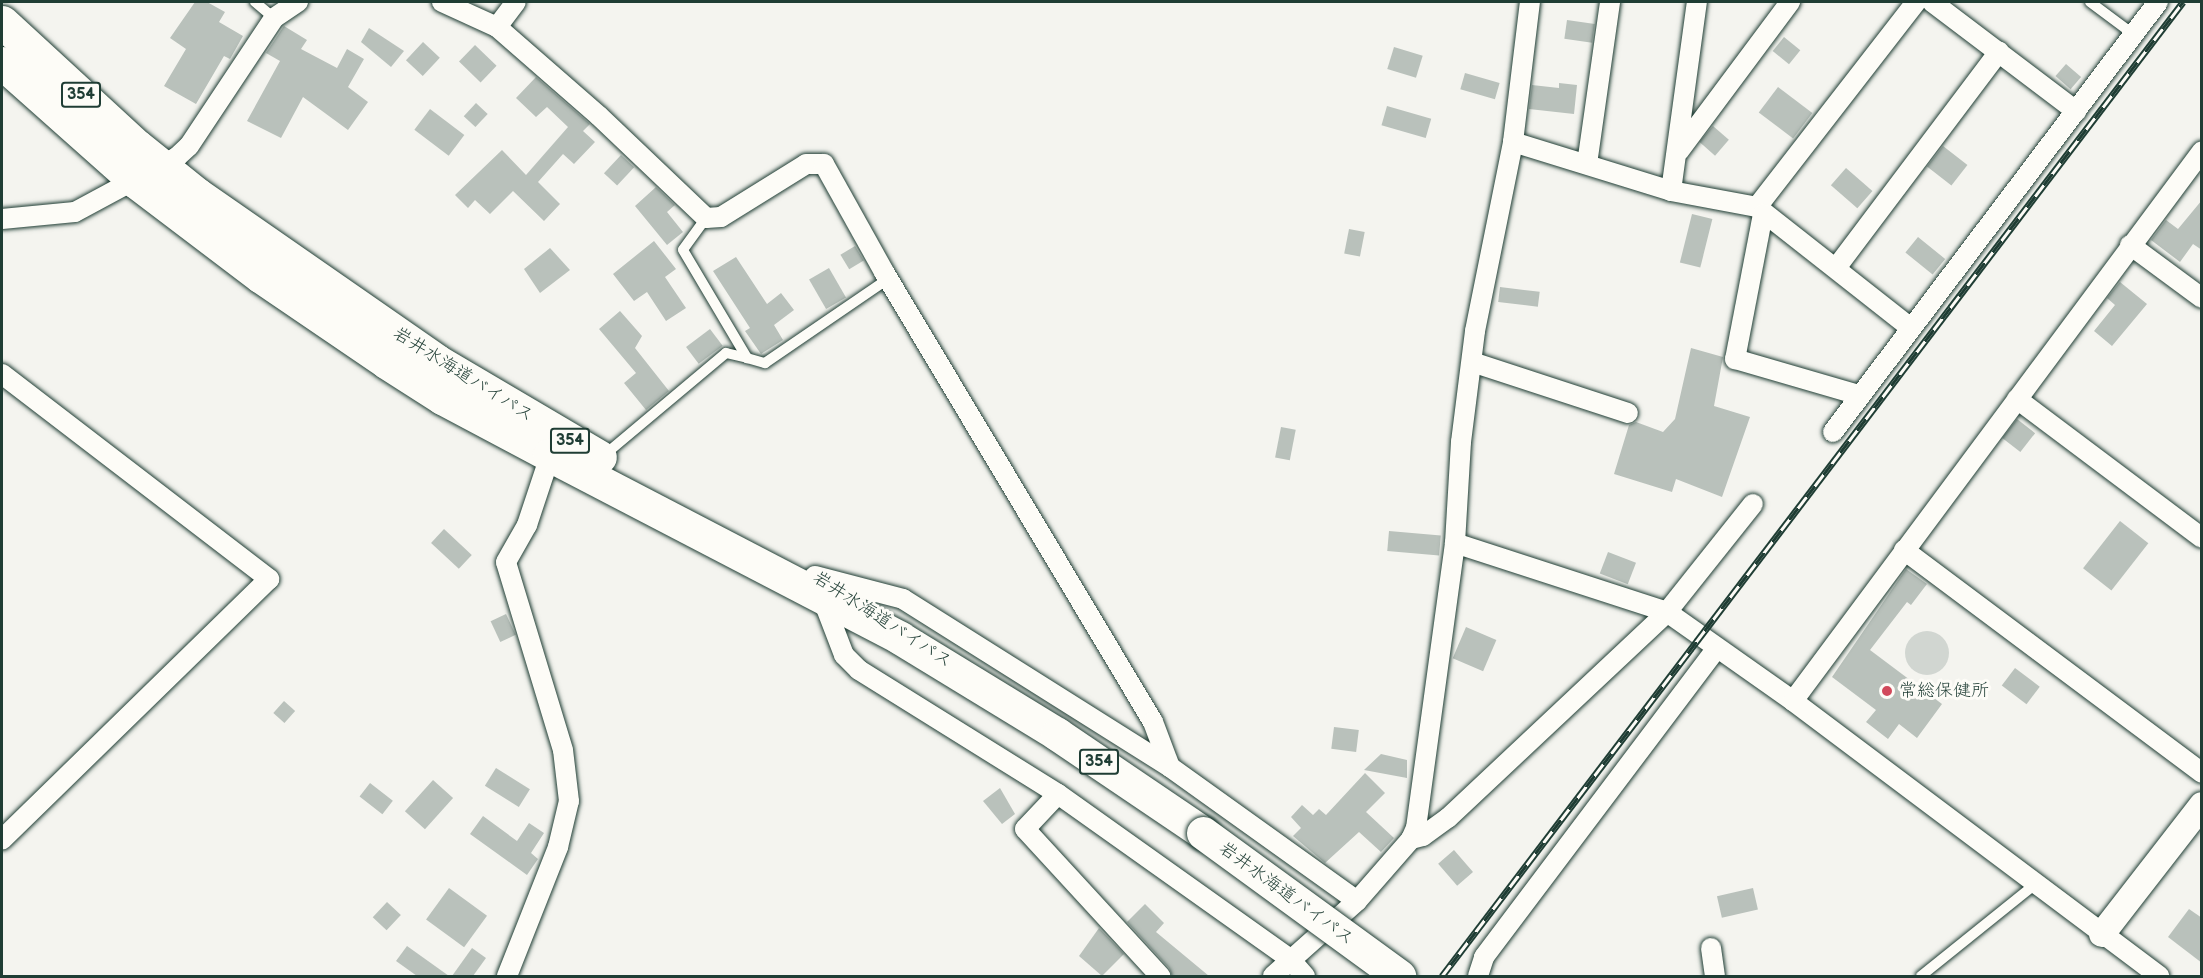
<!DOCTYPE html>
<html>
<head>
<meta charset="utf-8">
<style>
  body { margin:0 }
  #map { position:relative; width:2203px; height:978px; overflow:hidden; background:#f4f4ef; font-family:"Balsamiq Sans","Klee One",sans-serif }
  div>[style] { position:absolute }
  .green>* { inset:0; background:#d1d6d1 }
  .round { border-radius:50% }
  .building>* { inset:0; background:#b9c1bb; transform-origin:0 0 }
  .roads { filter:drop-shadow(0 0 2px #1f3d34) drop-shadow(0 0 2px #1f3d34) }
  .service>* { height:10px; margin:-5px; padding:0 5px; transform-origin:5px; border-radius:5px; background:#fdfcf7 }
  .minor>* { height:20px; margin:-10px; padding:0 10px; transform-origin:10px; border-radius:10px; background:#fdfcf7 }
  .tertiary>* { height:26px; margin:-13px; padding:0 13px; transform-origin:13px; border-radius:13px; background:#fdfcf7 }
  .trunk>* { height:33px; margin:-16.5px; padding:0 16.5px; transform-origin:16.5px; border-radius:16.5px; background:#fdfcf7 }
  .rail>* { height:7px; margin-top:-3.5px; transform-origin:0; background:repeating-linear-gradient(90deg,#fdfcf7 0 14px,#1f3d34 0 28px); box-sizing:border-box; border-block:2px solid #1f3d34 }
  .bridges { filter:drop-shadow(0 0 2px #1f3d34) drop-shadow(0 0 2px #1f3d34) }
  .trunk-bridge>* { height:33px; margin:-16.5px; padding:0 16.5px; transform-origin:16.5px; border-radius:16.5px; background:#fdfcf7 }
  .dots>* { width:16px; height:16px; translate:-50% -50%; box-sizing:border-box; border:3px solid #fdfcf7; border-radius:50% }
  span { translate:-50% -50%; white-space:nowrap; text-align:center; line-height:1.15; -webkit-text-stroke:6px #fdfcf7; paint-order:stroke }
  .shield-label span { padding:2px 4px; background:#fdfcf7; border:2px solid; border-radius:4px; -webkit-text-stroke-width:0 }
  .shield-label { font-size:16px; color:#1f3d34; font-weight:700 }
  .street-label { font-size:18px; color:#1f3d34 }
  .poi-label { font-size:18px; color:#1f3d34 }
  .left { translate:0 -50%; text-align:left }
  .frame { position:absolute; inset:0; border:3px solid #1f3d34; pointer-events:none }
</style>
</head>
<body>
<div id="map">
  <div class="green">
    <i class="round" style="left:1905px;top:631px;width:44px;height:44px"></i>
  </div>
  <div class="building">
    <i style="clip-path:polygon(195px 2px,207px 2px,225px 12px,219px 22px,243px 36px,230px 59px,224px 56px,196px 104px,164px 86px,186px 49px,170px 38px)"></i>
    <i style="left:1567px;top:20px;width:28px;height:19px;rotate:8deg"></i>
    <i style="clip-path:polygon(284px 26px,307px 40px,301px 49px,337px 68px,347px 49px,364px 59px,348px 87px,368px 102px,348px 130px,303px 97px,281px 138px,247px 121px,280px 61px,266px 53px)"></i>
    <i style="clip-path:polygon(369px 28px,404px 51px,391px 67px,361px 42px)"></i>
    <i style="left:1784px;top:37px;width:21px;height:18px;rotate:39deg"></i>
    <i style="left:423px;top:42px;width:23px;height:25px;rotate:43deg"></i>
    <i style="left:475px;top:45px;width:30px;height:23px;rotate:44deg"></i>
    <i style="left:1394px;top:47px;width:30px;height:23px;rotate:17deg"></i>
    <i style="left:2066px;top:64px;width:20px;height:16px;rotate:41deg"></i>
    <i style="left:1465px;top:73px;width:36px;height:17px;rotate:16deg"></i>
    <i style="clip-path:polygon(536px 77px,590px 124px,583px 131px,595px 142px,574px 164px,563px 154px,538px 182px,560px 204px,544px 221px,513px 191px,490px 214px,475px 200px,468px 208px,455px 195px,502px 150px,526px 175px,568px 127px,547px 107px,536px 117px,516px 98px)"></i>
    <i style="clip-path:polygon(1559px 83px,1577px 85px,1574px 114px,1529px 109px,1532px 85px,1559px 88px)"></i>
    <i style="left:1778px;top:87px;width:43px;height:32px;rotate:37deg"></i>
    <i style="left:476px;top:103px;width:16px;height:18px;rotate:43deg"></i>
    <i style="left:1387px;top:106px;width:46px;height:20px;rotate:16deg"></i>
    <i style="left:430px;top:109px;width:43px;height:26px;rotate:37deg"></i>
    <i style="left:1713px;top:126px;width:21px;height:21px;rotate:41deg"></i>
    <i style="left:1943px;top:146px;width:31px;height:26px;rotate:38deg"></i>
    <i style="left:621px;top:155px;width:18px;height:25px;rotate:43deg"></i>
    <i style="left:1846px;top:168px;width:35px;height:23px;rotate:41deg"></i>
    <i style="clip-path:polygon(656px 187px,675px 205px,667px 212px,683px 232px,667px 245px,635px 206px)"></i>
    <i style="clip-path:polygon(2202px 200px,2202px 250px,2193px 244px,2180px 262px,2151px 240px,2166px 220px,2178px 229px)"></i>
    <i style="left:1692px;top:214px;width:21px;height:50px;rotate:14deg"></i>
    <i style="left:1349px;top:229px;width:16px;height:25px;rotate:11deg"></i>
    <i style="left:1918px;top:237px;width:35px;height:20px;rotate:39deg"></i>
    <i style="clip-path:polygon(654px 241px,676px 269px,665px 277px,686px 308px,666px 321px,647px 292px,634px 301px,613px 274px)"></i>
    <i style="left:855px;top:246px;width:17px;height:17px;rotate:59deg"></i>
    <i style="clip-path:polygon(550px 248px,570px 270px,540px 293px,524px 269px)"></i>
    <i style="clip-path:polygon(736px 257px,767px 304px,781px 293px,794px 310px,774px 325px,783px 340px,761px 354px,745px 331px,750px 328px,713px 271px)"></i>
    <i style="left:829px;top:268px;width:34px;height:23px;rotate:60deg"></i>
    <i style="clip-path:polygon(2120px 282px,2147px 304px,2112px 346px,2094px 331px,2115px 305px,2107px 298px)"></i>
    <i style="left:1500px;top:287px;width:40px;height:15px;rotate:7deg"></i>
    <i style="clip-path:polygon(620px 311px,642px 336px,635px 348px,669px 391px,646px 410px,624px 383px,636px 373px,599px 329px)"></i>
    <i style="left:710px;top:329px;width:21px;height:30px;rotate:53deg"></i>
    <i style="clip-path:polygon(1691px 348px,1723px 357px,1714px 406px,1750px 417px,1722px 497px,1676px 479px,1672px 492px,1614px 474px,1629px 425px,1636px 422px,1663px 432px,1675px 419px)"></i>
    <i style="left:2017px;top:419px;width:23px;height:24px;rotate:38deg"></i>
    <i style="left:1281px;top:427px;width:15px;height:31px;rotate:11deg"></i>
    <i style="left:2120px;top:521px;width:36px;height:60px;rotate:38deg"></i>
    <i style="left:444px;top:529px;width:38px;height:19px;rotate:43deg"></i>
    <i style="left:1389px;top:531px;width:52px;height:20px;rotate:5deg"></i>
    <i style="left:1608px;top:552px;width:30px;height:23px;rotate:21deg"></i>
    <i style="clip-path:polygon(1906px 569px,1927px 584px,1911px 605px,1907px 602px,1870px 650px,1942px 704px,1917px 738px,1899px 724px,1888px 739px,1866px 722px,1876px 710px,1832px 677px)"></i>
    <i style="left:506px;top:614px;width:23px;height:17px;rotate:65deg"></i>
    <i style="left:1466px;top:627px;width:33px;height:34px;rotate:23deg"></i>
    <i style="left:2015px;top:668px;width:31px;height:22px;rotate:37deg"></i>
    <i style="left:284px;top:701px;width:15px;height:16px;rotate:42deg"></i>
    <i style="left:1334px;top:727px;width:25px;height:22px;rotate:7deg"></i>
    <i style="clip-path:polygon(1381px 754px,1407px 760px,1407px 778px,1364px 770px)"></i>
    <i style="left:496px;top:768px;width:40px;height:21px;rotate:32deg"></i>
    <i style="clip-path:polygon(1365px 773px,1385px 793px,1366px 812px,1394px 838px,1381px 852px,1359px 832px,1325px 863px,1293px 836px,1301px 828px,1291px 817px,1302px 805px,1313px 815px,1319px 809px,1326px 815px)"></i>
    <i style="left:433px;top:780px;width:27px;height:42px;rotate:42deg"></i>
    <i style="left:370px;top:783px;width:29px;height:17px;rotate:38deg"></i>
    <i style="clip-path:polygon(1000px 788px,1015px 814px,1002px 824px,983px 801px)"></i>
    <i style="clip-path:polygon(483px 816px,517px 841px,529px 823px,544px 833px,531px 853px,538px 859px,527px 875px,470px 834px)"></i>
    <i style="left:1454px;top:850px;width:29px;height:21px;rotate:49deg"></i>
    <i style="left:449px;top:888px;width:47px;height:39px;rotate:36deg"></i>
    <i style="left:1753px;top:888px;width:22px;height:37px;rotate:77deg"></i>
    <i style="left:387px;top:902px;width:19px;height:21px;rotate:43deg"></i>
    <i style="clip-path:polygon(1145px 904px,1164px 923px,1156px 932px,1209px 976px,1172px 976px,1169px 968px,1127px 922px)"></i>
    <i style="clip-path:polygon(2189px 909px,2202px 918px,2202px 963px,2168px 937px)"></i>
    <i style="clip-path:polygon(1099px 928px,1124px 954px,1102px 976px,1079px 956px)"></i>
    <i style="clip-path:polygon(407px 946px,449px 976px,417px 976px,396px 961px)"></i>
    <i style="clip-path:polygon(472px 948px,486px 958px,473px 976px,452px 976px)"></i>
  </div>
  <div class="roads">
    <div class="service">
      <i style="left:255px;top:2px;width:25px;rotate:40deg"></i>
      <i style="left:2090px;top:2px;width:54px;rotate:36.7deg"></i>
      <i style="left:706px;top:218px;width:39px;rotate:126deg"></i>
      <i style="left:683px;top:250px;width:126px;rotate:59.3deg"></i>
      <i style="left:747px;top:358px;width:19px;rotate:16deg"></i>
      <i style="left:765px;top:363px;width:150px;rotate:-34.4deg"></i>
      <i style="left:602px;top:457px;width:162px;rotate:-40deg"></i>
      <i style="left:726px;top:353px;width:22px;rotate:13deg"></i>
      <i style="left:1921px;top:976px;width:144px;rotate:-38.8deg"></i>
    </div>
    <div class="minor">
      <i style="left:442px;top:2px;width:60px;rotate:24.4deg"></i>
      <i style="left:497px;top:27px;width:135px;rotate:41.1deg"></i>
      <i style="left:599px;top:116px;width:148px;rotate:43.6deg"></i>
      <i style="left:706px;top:218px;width:15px;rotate:-4deg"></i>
      <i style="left:721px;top:217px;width:100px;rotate:-31.9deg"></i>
      <i style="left:806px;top:164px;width:18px"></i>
      <i style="left:824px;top:164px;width:124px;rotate:60.9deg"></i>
      <i style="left:884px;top:272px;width:524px;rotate:59.13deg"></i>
      <i style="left:1153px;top:722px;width:48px;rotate:69.3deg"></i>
      <i style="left:1932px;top:2px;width:181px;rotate:37.1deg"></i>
      <i style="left:497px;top:27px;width:31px;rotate:-53deg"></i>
      <i style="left:1513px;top:142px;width:165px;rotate:17.2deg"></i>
      <i style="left:1671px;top:191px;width:87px;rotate:10.5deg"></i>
      <i style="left:1757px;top:207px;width:196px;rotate:38.2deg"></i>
      <i style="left:1679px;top:151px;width:186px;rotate:-53.3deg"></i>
      <i style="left:1587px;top:164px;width:164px;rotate:-81.9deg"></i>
      <i style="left:1671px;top:191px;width:191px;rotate:-82.2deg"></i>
      <i style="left:1757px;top:207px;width:259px;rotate:-52.2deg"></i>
      <i style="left:1763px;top:214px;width:148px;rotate:100.9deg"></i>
      <i style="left:1735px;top:359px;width:129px;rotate:16.2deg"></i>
      <i style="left:2px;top:219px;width:73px;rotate:-5.5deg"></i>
      <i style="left:75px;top:212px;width:116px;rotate:-28.3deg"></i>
      <i style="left:177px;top:157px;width:16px;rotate:-43deg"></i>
      <i style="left:189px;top:146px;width:154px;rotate:-56.4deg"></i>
      <i style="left:274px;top:18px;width:29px;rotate:-34deg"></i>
      <i style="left:2130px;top:245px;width:89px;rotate:36.4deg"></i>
      <i style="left:1836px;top:268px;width:271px;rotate:-53deg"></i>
      <i style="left:1472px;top:362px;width:164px;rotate:18.1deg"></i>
      <i style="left:2px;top:374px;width:337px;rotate:37.5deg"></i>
      <i style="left:269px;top:579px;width:373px;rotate:135.7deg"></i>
      <i style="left:2017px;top:399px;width:231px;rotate:36.9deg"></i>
      <i style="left:1833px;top:432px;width:539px;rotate:-52.92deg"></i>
      <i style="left:1455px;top:543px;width:223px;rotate:18deg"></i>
      <i style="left:1667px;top:612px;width:154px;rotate:35.2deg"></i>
      <i style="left:1793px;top:701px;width:458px;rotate:36.9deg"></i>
      <i style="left:1904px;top:550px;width:372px;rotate:36.8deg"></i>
      <i style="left:815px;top:576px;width:91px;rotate:14.6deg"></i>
      <i style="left:903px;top:599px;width:315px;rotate:32.2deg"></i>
      <i style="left:1170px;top:767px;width:230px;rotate:35.6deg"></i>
      <i style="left:821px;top:595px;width:64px;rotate:69deg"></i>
      <i style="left:844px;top:655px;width:21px;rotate:45deg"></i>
      <i style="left:859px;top:670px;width:234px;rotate:31.9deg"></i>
      <i style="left:1058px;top:794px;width:285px;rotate:35.4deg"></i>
      <i style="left:1290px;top:959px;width:23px;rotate:49deg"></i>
      <i style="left:1793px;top:701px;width:685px;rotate:-53.36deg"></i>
      <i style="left:1058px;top:794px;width:48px;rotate:133.3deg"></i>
      <i style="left:1025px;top:829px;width:200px;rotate:47.4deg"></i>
      <i style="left:1411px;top:839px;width:12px;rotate:-14deg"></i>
      <i style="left:1423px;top:836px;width:31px;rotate:-36deg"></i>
      <i style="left:1448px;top:818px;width:301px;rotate:-43.2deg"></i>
      <i style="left:1667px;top:612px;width:138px;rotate:-51.5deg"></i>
      <i style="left:1711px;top:948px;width:28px;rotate:82deg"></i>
      <i style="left:507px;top:976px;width:139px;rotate:-68.4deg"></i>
      <i style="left:558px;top:847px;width:47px;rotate:-76.6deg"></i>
      <i style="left:569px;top:801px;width:51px;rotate:-96.7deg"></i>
      <i style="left:563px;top:750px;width:196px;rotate:-106.9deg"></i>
      <i style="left:506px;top:562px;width:43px;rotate:-60.4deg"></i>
      <i style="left:527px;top:525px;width:82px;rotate:-71.6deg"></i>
      <i style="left:1273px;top:976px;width:113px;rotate:-41.8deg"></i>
      <i style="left:1357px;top:901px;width:82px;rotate:-48.9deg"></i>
      <i style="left:1411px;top:839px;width:12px;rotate:-66deg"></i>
      <i style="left:1416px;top:828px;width:288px;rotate:-82.2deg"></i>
      <i style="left:1455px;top:543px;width:101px;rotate:-86.6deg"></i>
      <i style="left:1461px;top:442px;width:112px;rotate:-82.8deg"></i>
      <i style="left:1475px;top:331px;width:193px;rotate:-78.6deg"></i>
      <i style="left:1513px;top:142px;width:141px;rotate:-83.1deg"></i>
      <i style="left:1478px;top:976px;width:20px;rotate:-72deg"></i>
      <i style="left:1484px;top:957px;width:387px;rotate:-53deg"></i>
    </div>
    <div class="tertiary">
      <i style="left:2102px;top:934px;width:163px;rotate:-52.2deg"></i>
    </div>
    <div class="trunk">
      <i style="left:2px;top:22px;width:183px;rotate:42.6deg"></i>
      <i style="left:137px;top:146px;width:77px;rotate:38.7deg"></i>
      <i style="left:197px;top:194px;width:292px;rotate:34.8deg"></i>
      <i style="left:437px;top:361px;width:189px;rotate:30.5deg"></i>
      <i style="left:2px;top:63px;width:179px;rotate:41.6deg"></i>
      <i style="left:136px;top:182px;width:156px;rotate:37.2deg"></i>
      <i style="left:260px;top:276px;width:153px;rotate:34.3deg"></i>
      <i style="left:386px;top:362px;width:67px;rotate:32.7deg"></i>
      <i style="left:442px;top:398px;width:121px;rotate:28deg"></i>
      <i style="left:549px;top:455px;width:396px;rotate:27.5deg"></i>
      <i style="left:900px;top:638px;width:184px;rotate:31.4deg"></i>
      <i style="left:1057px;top:734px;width:176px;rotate:34.1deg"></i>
    </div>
  </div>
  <div class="rail">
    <i style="left:1442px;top:976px;width:1224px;rotate:-52.74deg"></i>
  </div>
  <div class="bridges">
    <div class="trunk-bridge">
      <i style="left:1203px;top:833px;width:243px;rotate:36.1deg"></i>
    </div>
  </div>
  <div class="dots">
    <i style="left:1887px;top:691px;background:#d1495b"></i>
  </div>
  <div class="shield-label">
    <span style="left:81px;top:95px">354</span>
    <span style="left:570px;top:441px">354</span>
    <span style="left:1099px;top:762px">354</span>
  </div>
  <div class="street-label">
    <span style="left:463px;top:375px;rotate:32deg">岩井水海道バイパス</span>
    <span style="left:882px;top:620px;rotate:33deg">岩井水海道バイパス</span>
    <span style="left:1286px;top:894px;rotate:36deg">岩井水海道バイパス</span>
  </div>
  <div class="poi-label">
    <span class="left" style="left:1899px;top:691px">常総保健所</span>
  </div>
  <div class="frame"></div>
</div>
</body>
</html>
